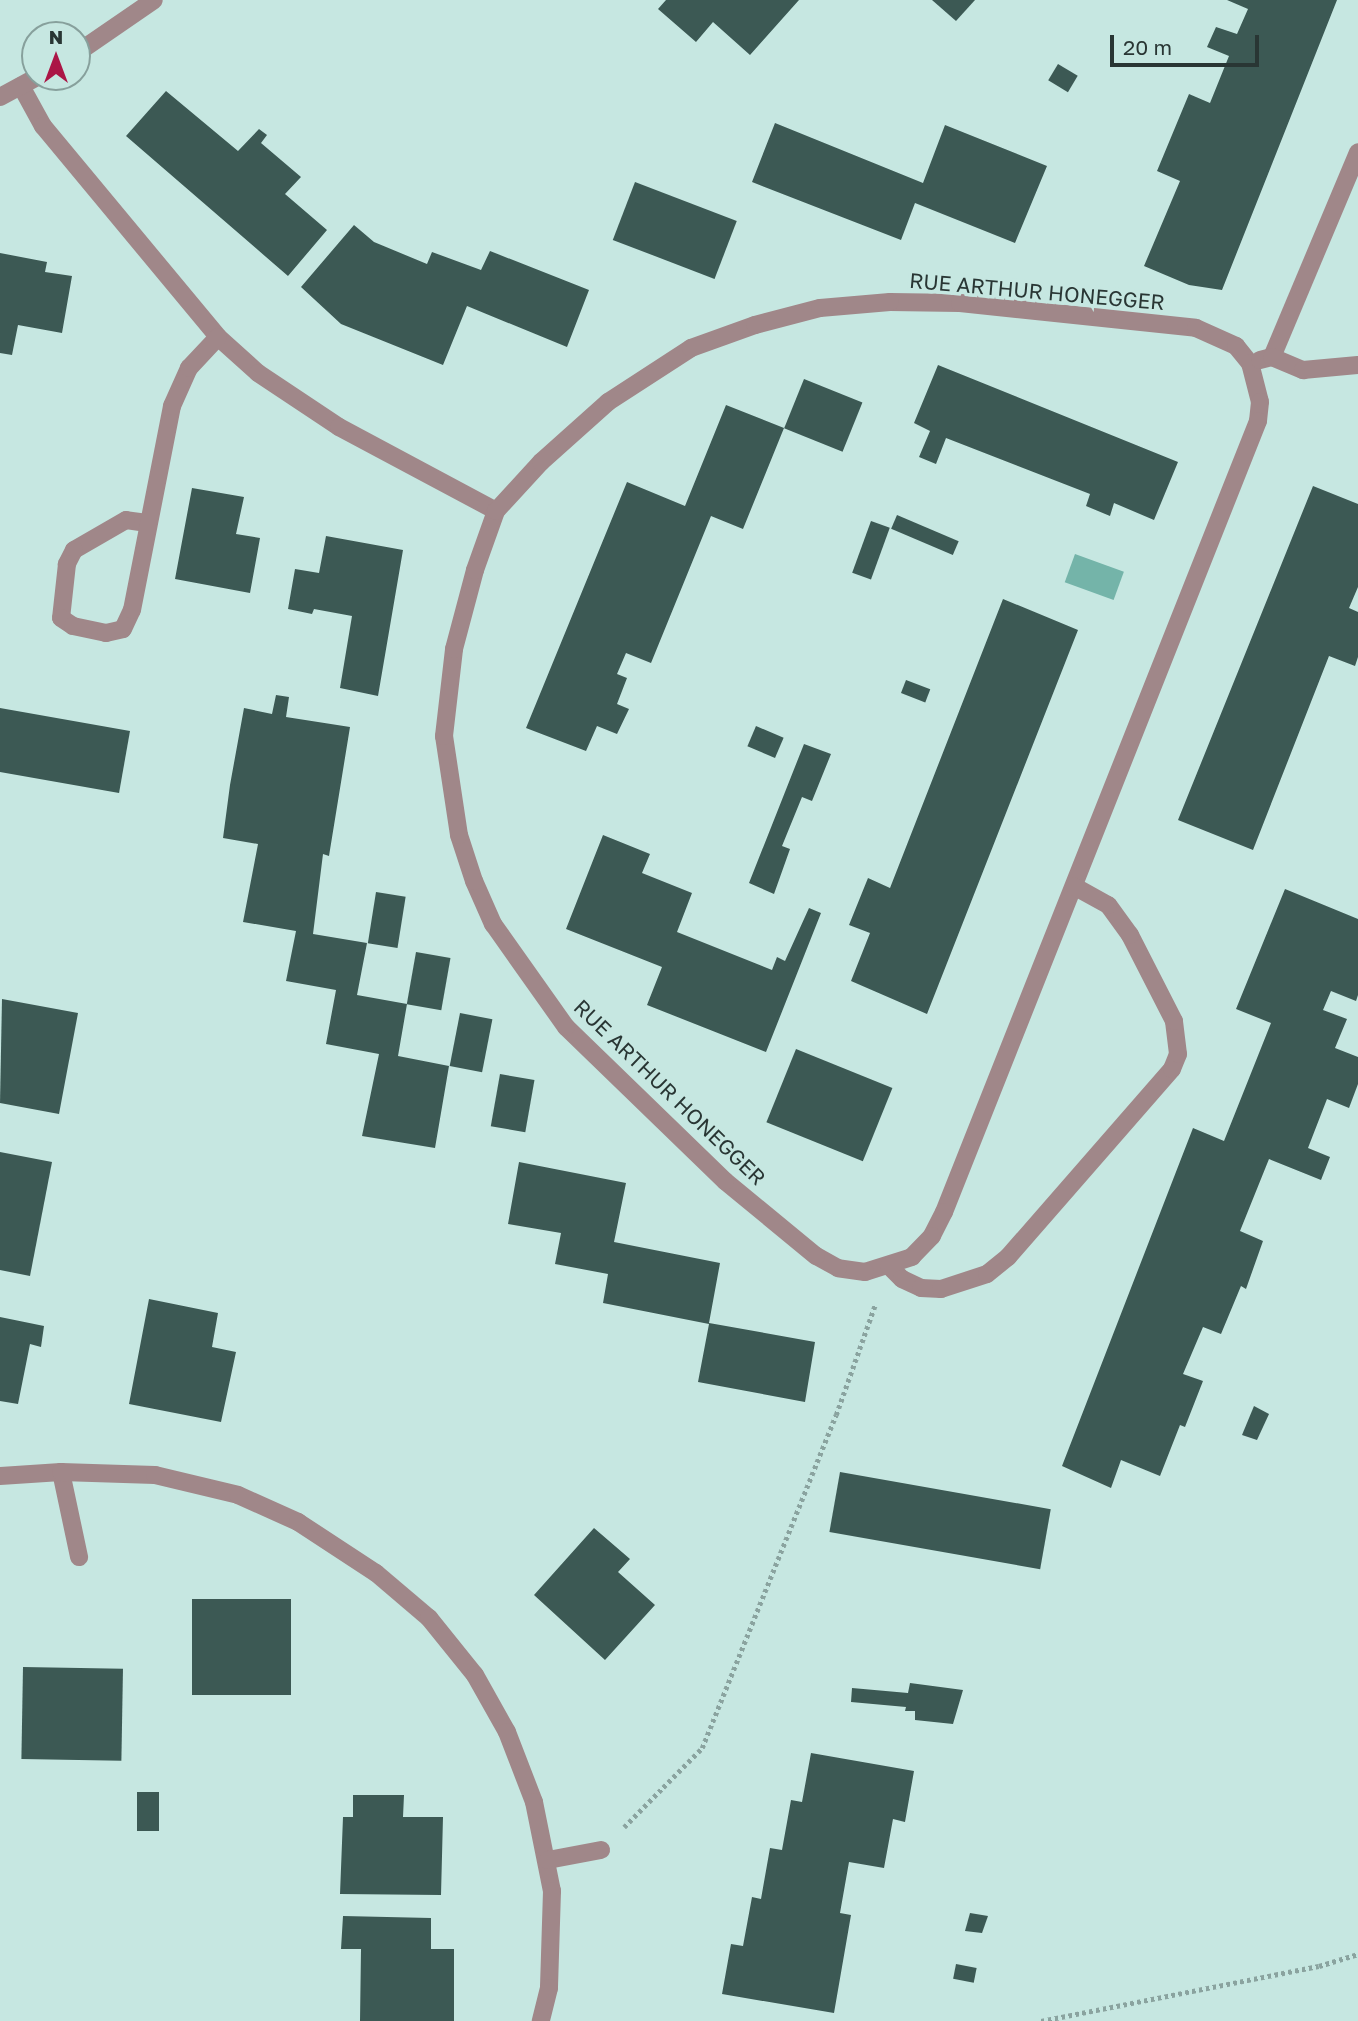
<!DOCTYPE html>
<html>
<head>
<meta charset="utf-8">
<style>
  body { margin:0 }
  #map { position:relative; width:1358px; height:2021px; overflow:hidden; background:#c6e7e1; font-family:"Golos Text",sans-serif }
  div>[style] { position:absolute }
  .water>* { inset:0; background:#74b4a9; transform-origin:0 0 }
  .building>* { inset:0; background:#3c5954; transform-origin:0 0 }
  .path>* { height:4.5px; margin-top:-2.25px; transform-origin:0; background:repeating-linear-gradient(90deg,#8aa39f 0 3.5px,transparent 0 7px) }
  .minor>* { height:18px; margin:-9px; padding:0 9px; transform-origin:9px; border-radius:9px; background:#a08789 }
  span { translate:-50% -50%; white-space:nowrap; text-align:center; line-height:1.15; -webkit-text-stroke:7px #c6e7e1; paint-order:stroke }
  .street-label { font-size:21px; color:#293634 }
  .north { position:absolute; left:21px; top:21px; width:70px; height:70px; box-sizing:border-box; background:#c6e7e1; border:2px solid #87a09c; border-radius:50%; rotate:0deg; font-size:19px; font-weight:700; line-height:28px; text-align:center; color:#293634 }
  .north::after { content:''; display:block; margin:auto; width:24px; height:32px; background:#ab1646; clip-path:polygon(50% 0,100% 100%,50% 72%,0 100%) }
  .scale { position:absolute; left:1110px; top:35px; width:149px; height:32px; box-sizing:border-box; border:4px solid #293634; border-top:0; padding-left:9px; font-size:21px; line-height:24px; white-space:nowrap; color:#293634; -webkit-text-stroke:5px #c6e7e1; paint-order:stroke }
</style>
</head>
<body>
<div id="map">
  <div class="water">
    <i style="left:1075px;top:554px;width:52px;height:30px;rotate:20deg"></i>
  </div>
  <div class="building">
    <i style="clip-path:polygon(666px 0,799px 0,750px 55px,713px 22px,696px 42px,658px 9px)"></i>
    <i style="clip-path:polygon(932px 0,975px 0,956px 21px)"></i>
    <i style="clip-path:polygon(1227px 0,1337px 0,1222px 290px,1189px 285px,1144px 266px,1180px 181px,1157px 171px,1189px 94px,1210px 103px,1229px 56px,1207px 47px,1216px 27px,1237px 34px,1248px 9px)"></i>
    <i style="left:1058px;top:64px;width:23px;height:19px;rotate:31deg"></i>
    <i style="clip-path:polygon(166px 91px,238px 151px,259px 129px,267px 135px,261px 143px,301px 177px,285px 194px,327px 230px,288px 276px,126px 136px)"></i>
    <i style="clip-path:polygon(775px 123px,923px 183px,945px 125px,1047px 166px,1015px 243px,915px 203px,901px 240px,752px 182px)"></i>
    <i style="left:635px;top:182px;width:109px;height:62px;rotate:21deg"></i>
    <i style="clip-path:polygon(354px 225px,374px 242px,427px 264px,432px 252px,481px 270px,490px 251px,589px 290px,567px 347px,467px 306px,443px 365px,341px 324px,301px 287px)"></i>
    <i style="clip-path:polygon(0 253px,47px 262px,45px 272px,72px 276px,62px 333px,18px 325px,12px 355px,0 353px)"></i>
    <i style="clip-path:polygon(938px 365px,1178px 462px,1154px 520px,1114px 503px,1110px 516px,1086px 506px,1090px 494px,946px 438px,936px 464px,919px 457px,930px 431px,914px 423px)"></i>
    <i style="left:804px;top:379px;width:63px;height:53px;rotate:22deg"></i>
    <i style="clip-path:polygon(726px 405px,784px 428px,743px 529px,711px 516px,651px 663px,626px 653px,617px 674px,627px 678px,617px 704px,629px 709px,617px 734px,597px 726px,586px 751px,526px 728px,627px 482px,685px 506px)"></i>
    <i style="clip-path:polygon(1313px 486px,1358px 504px,1358px 587px,1349px 608px,1358px 612px,1358px 657px,1355px 666px,1329px 656px,1253px 850px,1178px 820px)"></i>
    <i style="clip-path:polygon(192px 488px,244px 497px,236px 534px,260px 538px,250px 593px,175px 579px)"></i>
    <i style="left:897px;top:515px;width:67px;height:15px;rotate:23deg"></i>
    <i style="left:871px;top:521px;width:20px;height:55px;rotate:20deg"></i>
    <i style="clip-path:polygon(326px 536px,403px 550px,378px 696px,340px 688px,352px 616px,314px 609px,312px 614px,288px 609px,295px 569px,319px 573px)"></i>
    <i style="clip-path:polygon(1003px 599px,1078px 630px,927px 1014px,851px 981px,870px 933px,849px 925px,868px 878px,890px 888px)"></i>
    <i style="left:906px;top:680px;width:26px;height:14px;rotate:21deg"></i>
    <i style="clip-path:polygon(276px 695px,289px 697px,286px 717px,350px 727px,329px 856px,323px 854px,313px 934px,367px 943px,357px 995px,407px 1004px,398px 1056px,449px 1066px,435px 1148px,362px 1136px,379px 1054px,326px 1044px,336px 990px,286px 981px,296px 931px,243px 922px,258px 844px,223px 838px,230px 785px,244px 708px,272px 714px)"></i>
    <i style="left:0;top:708px;width:132px;height:63px;rotate:10deg"></i>
    <i style="left:756px;top:726px;width:30px;height:22px;rotate:23deg"></i>
    <i style="clip-path:polygon(804px 744px,831px 754px,812px 801px,802px 797px,782px 846px,790px 849px,774px 894px,749px 883px)"></i>
    <i style="clip-path:polygon(603px 835px,650px 854px,642px 873px,692px 893px,677px 932px,772px 970px,777px 957px,785px 961px,809px 908px,821px 913px,766px 1052px,647px 1005px,662px 967px,566px 929px)"></i>
    <i style="clip-path:polygon(1285px 889px,1358px 919px,1358px 995px,1356px 1001px,1331px 991px,1323px 1010px,1347px 1019px,1335px 1048px,1358px 1057px,1358px 1084px,1349px 1108px,1327px 1099px,1308px 1148px,1330px 1157px,1321px 1180px,1269px 1159px,1240px 1231px,1263px 1241px,1246px 1289px,1241px 1286px,1221px 1334px,1203px 1327px,1183px 1374px,1203px 1381px,1185px 1427px,1180px 1425px,1160px 1476px,1121px 1460px,1111px 1488px,1062px 1466px,1193px 1128px,1224px 1141px,1271px 1023px,1236px 1009px)"></i>
    <i style="left:376px;top:892px;width:30px;height:52px;rotate:9deg"></i>
    <i style="left:416px;top:952px;width:35px;height:53px;rotate:10deg"></i>
    <i style="clip-path:polygon(2px 999px,78px 1013px,59px 1114px,0 1103px)"></i>
    <i style="left:460px;top:1013px;width:33px;height:54px;rotate:11deg"></i>
    <i style="left:796px;top:1049px;width:104px;height:79px;rotate:22deg"></i>
    <i style="left:500px;top:1074px;width:35px;height:53px;rotate:10deg"></i>
    <i style="clip-path:polygon(0 1152px,52px 1162px,30px 1276px,0 1270px)"></i>
    <i style="clip-path:polygon(519px 1162px,626px 1183px,614px 1242px,720px 1263px,709px 1323px,815px 1342px,805px 1402px,698px 1382px,709px 1324px,603px 1303px,608px 1274px,555px 1264px,561px 1233px,508px 1224px)"></i>
    <i style="clip-path:polygon(149px 1299px,218px 1313px,212px 1347px,236px 1352px,221px 1422px,129px 1404px)"></i>
    <i style="clip-path:polygon(0 1317px,44px 1326px,41px 1347px,30px 1344px,18px 1404px,0 1401px)"></i>
    <i style="clip-path:polygon(1254px 1406px,1269px 1414px,1257px 1440px,1242px 1435px)"></i>
    <i style="left:840px;top:1472px;width:214px;height:61px;rotate:10deg"></i>
    <i style="clip-path:polygon(594px 1528px,630px 1559px,618px 1572px,655px 1605px,605px 1660px,534px 1595px)"></i>
    <i style="left:291px;top:1599px;width:96px;height:99px;rotate:90deg"></i>
    <i style="left:23px;top:1667px;width:100px;height:92px;rotate:1deg"></i>
    <i style="clip-path:polygon(910px 1683px,963px 1690px,953px 1724px,915px 1720px,915px 1711px,905px 1711px,906px 1707px,851px 1702px,852px 1688px,908px 1693px)"></i>
    <i style="clip-path:polygon(811px 1753px,914px 1771px,905px 1822px,893px 1819px,884px 1868px,849px 1862px,840px 1913px,851px 1915px,834px 2013px,722px 1994px,731px 1944px,743px 1946px,752px 1897px,761px 1899px,770px 1848px,782px 1850px,791px 1800px,802px 1802px)"></i>
    <i style="left:137px;top:1792px;width:22px;height:39px"></i>
    <i style="clip-path:polygon(353px 1795px,404px 1795px,403px 1817px,443px 1817px,441px 1895px,340px 1894px,343px 1817px,353px 1817px)"></i>
    <i style="clip-path:polygon(970px 1913px,988px 1916px,982px 1933px,965px 1931px)"></i>
    <i style="clip-path:polygon(343px 1916px,431px 1918px,431px 1949px,454px 1949px,454px 2021px,360px 2021px,361px 1949px,341px 1949px)"></i>
    <i style="left:956px;top:1964px;width:21px;height:15px;rotate:11deg"></i>
  </div>
  <div class="path">
    <i style="left:624px;top:1827px;width:111px;rotate:-45.4deg"></i>
    <i style="left:702px;top:1748px;width:359px;rotate:-68.1deg"></i>
    <i style="left:836px;top:1415px;width:117px;rotate:-70.5deg"></i>
    <i style="left:1041px;top:2021px;width:283px;rotate:-11.2deg"></i>
    <i style="left:1319px;top:1966px;width:41px;rotate:-17.1deg"></i>
  </div>
  <div class="minor">
    <i style="left:77px;top:53px;width:93px;rotate:-34.5deg"></i>
    <i style="left:21px;top:86px;width:46px;rotate:61.2deg"></i>
    <i style="left:43px;top:126px;width:274px;rotate:50.3deg"></i>
    <i style="left:218px;top:337px;width:54px;rotate:42deg"></i>
    <i style="left:258px;top:373px;width:97px;rotate:33.7deg"></i>
    <i style="left:339px;top:427px;width:178px;rotate:28.1deg"></i>
    <i style="left:0;top:97px;width:42px;rotate:-28.4deg"></i>
    <i style="left:890px;top:302px;width:70px;rotate:0.8deg"></i>
    <i style="left:960px;top:303px;width:237px;rotate:6deg"></i>
    <i style="left:1196px;top:328px;width:44px;rotate:24.2deg"></i>
    <i style="left:1236px;top:346px;width:22px;rotate:51deg"></i>
    <i style="left:1250px;top:363px;width:40px;rotate:75.6deg"></i>
    <i style="left:1260px;top:402px;width:19px;rotate:96deg"></i>
    <i style="left:1258px;top:421px;width:851px;rotate:111.65deg"></i>
    <i style="left:944px;top:1212px;width:27px;rotate:117deg"></i>
    <i style="left:932px;top:1236px;width:29px;rotate:134deg"></i>
    <i style="left:912px;top:1257px;width:49px;rotate:162.3deg"></i>
    <i style="left:865px;top:1272px;width:27px;rotate:-172deg"></i>
    <i style="left:838px;top:1268px;width:25px;rotate:-151deg"></i>
    <i style="left:816px;top:1256px;width:118px;rotate:-140.5deg"></i>
    <i style="left:725px;top:1181px;width:221px;rotate:-135.9deg"></i>
    <i style="left:566px;top:1027px;width:126px;rotate:-125.3deg"></i>
    <i style="left:493px;top:924px;width:47px;rotate:-113.8deg"></i>
    <i style="left:474px;top:881px;width:48px;rotate:-108.1deg"></i>
    <i style="left:459px;top:835px;width:100px;rotate:-98.6deg"></i>
    <i style="left:444px;top:736px;width:88px;rotate:-83.4deg"></i>
    <i style="left:454px;top:649px;width:82px;rotate:-75.1deg"></i>
    <i style="left:475px;top:570px;width:63px;rotate:-70.4deg"></i>
    <i style="left:496px;top:511px;width:67px;rotate:-47.4deg"></i>
    <i style="left:541px;top:462px;width:90px;rotate:-41.8deg"></i>
    <i style="left:608px;top:402px;width:99px;rotate:-33deg"></i>
    <i style="left:691px;top:348px;width:68px;rotate:-19.8deg"></i>
    <i style="left:755px;top:325px;width:67px;rotate:-14.7deg"></i>
    <i style="left:820px;top:308px;width:70px;rotate:-4.9deg"></i>
    <i style="left:1272px;top:357px;width:222px;rotate:-67.2deg"></i>
    <i style="left:1260px;top:360px;width:12px;rotate:-14deg"></i>
    <i style="left:1272px;top:357px;width:34px;rotate:23deg"></i>
    <i style="left:1303px;top:370px;width:55px;rotate:-5.2deg"></i>
    <i style="left:147px;top:523px;width:21px;rotate:-172deg"></i>
    <i style="left:126px;top:520px;width:60px;rotate:150deg"></i>
    <i style="left:74px;top:550px;width:16px;rotate:117deg"></i>
    <i style="left:67px;top:564px;width:54px;rotate:96.3deg"></i>
    <i style="left:61px;top:618px;width:14px;rotate:34deg"></i>
    <i style="left:73px;top:626px;width:34px;rotate:12deg"></i>
    <i style="left:106px;top:633px;width:17px;rotate:-13deg"></i>
    <i style="left:123px;top:629px;width:21px;rotate:-65deg"></i>
    <i style="left:132px;top:610px;width:208px;rotate:-78.9deg"></i>
    <i style="left:172px;top:406px;width:42px;rotate:-65.9deg"></i>
    <i style="left:189px;top:368px;width:42px;rotate:-46.9deg"></i>
    <i style="left:889px;top:1266px;width:18px;rotate:45deg"></i>
    <i style="left:902px;top:1279px;width:21px;rotate:25deg"></i>
    <i style="left:921px;top:1288px;width:20px;rotate:3deg"></i>
    <i style="left:941px;top:1289px;width:48px;rotate:-18.1deg"></i>
    <i style="left:987px;top:1274px;width:27px;rotate:-39deg"></i>
    <i style="left:1008px;top:1257px;width:249px;rotate:-48.9deg"></i>
    <i style="left:1172px;top:1069px;width:16px;rotate:-68deg"></i>
    <i style="left:1178px;top:1054px;width:33px;rotate:-97deg"></i>
    <i style="left:1174px;top:1021px;width:97px;rotate:-117.1deg"></i>
    <i style="left:1130px;top:935px;width:37px;rotate:-126deg"></i>
    <i style="left:1108px;top:905px;width:38px;rotate:-151deg"></i>
    <i style="left:61px;top:1472px;width:87px;rotate:78deg"></i>
    <i style="left:0;top:1476px;width:61px;rotate:-3.8deg"></i>
    <i style="left:61px;top:1472px;width:94px;rotate:1.8deg"></i>
    <i style="left:155px;top:1475px;width:85px;rotate:13.5deg"></i>
    <i style="left:238px;top:1495px;width:66px;rotate:24.2deg"></i>
    <i style="left:298px;top:1522px;width:93px;rotate:33.2deg"></i>
    <i style="left:376px;top:1573px;width:70px;rotate:40.3deg"></i>
    <i style="left:429px;top:1618px;width:73px;rotate:51.1deg"></i>
    <i style="left:475px;top:1675px;width:65px;rotate:60.7deg"></i>
    <i style="left:507px;top:1732px;width:75px;rotate:68.9deg"></i>
    <i style="left:534px;top:1802px;width:91px;rotate:78.6deg"></i>
    <i style="left:552px;top:1891px;width:97px;rotate:91.8deg"></i>
    <i style="left:549px;top:1988px;width:34px;rotate:104deg"></i>
    <i style="left:548px;top:1860px;width:54px;rotate:-10.7deg"></i>
  </div>
  <div class="street-label">
    <span style="left:1037px;top:291px;rotate:5deg">RUE ARTHUR HONEGGER</span>
    <span style="left:670px;top:1092px;rotate:44deg">RUE ARTHUR HONEGGER</span>
  </div>
  <div class="north">N</div>
  <div class="scale">20 m</div>
</div>
</body>
</html>
